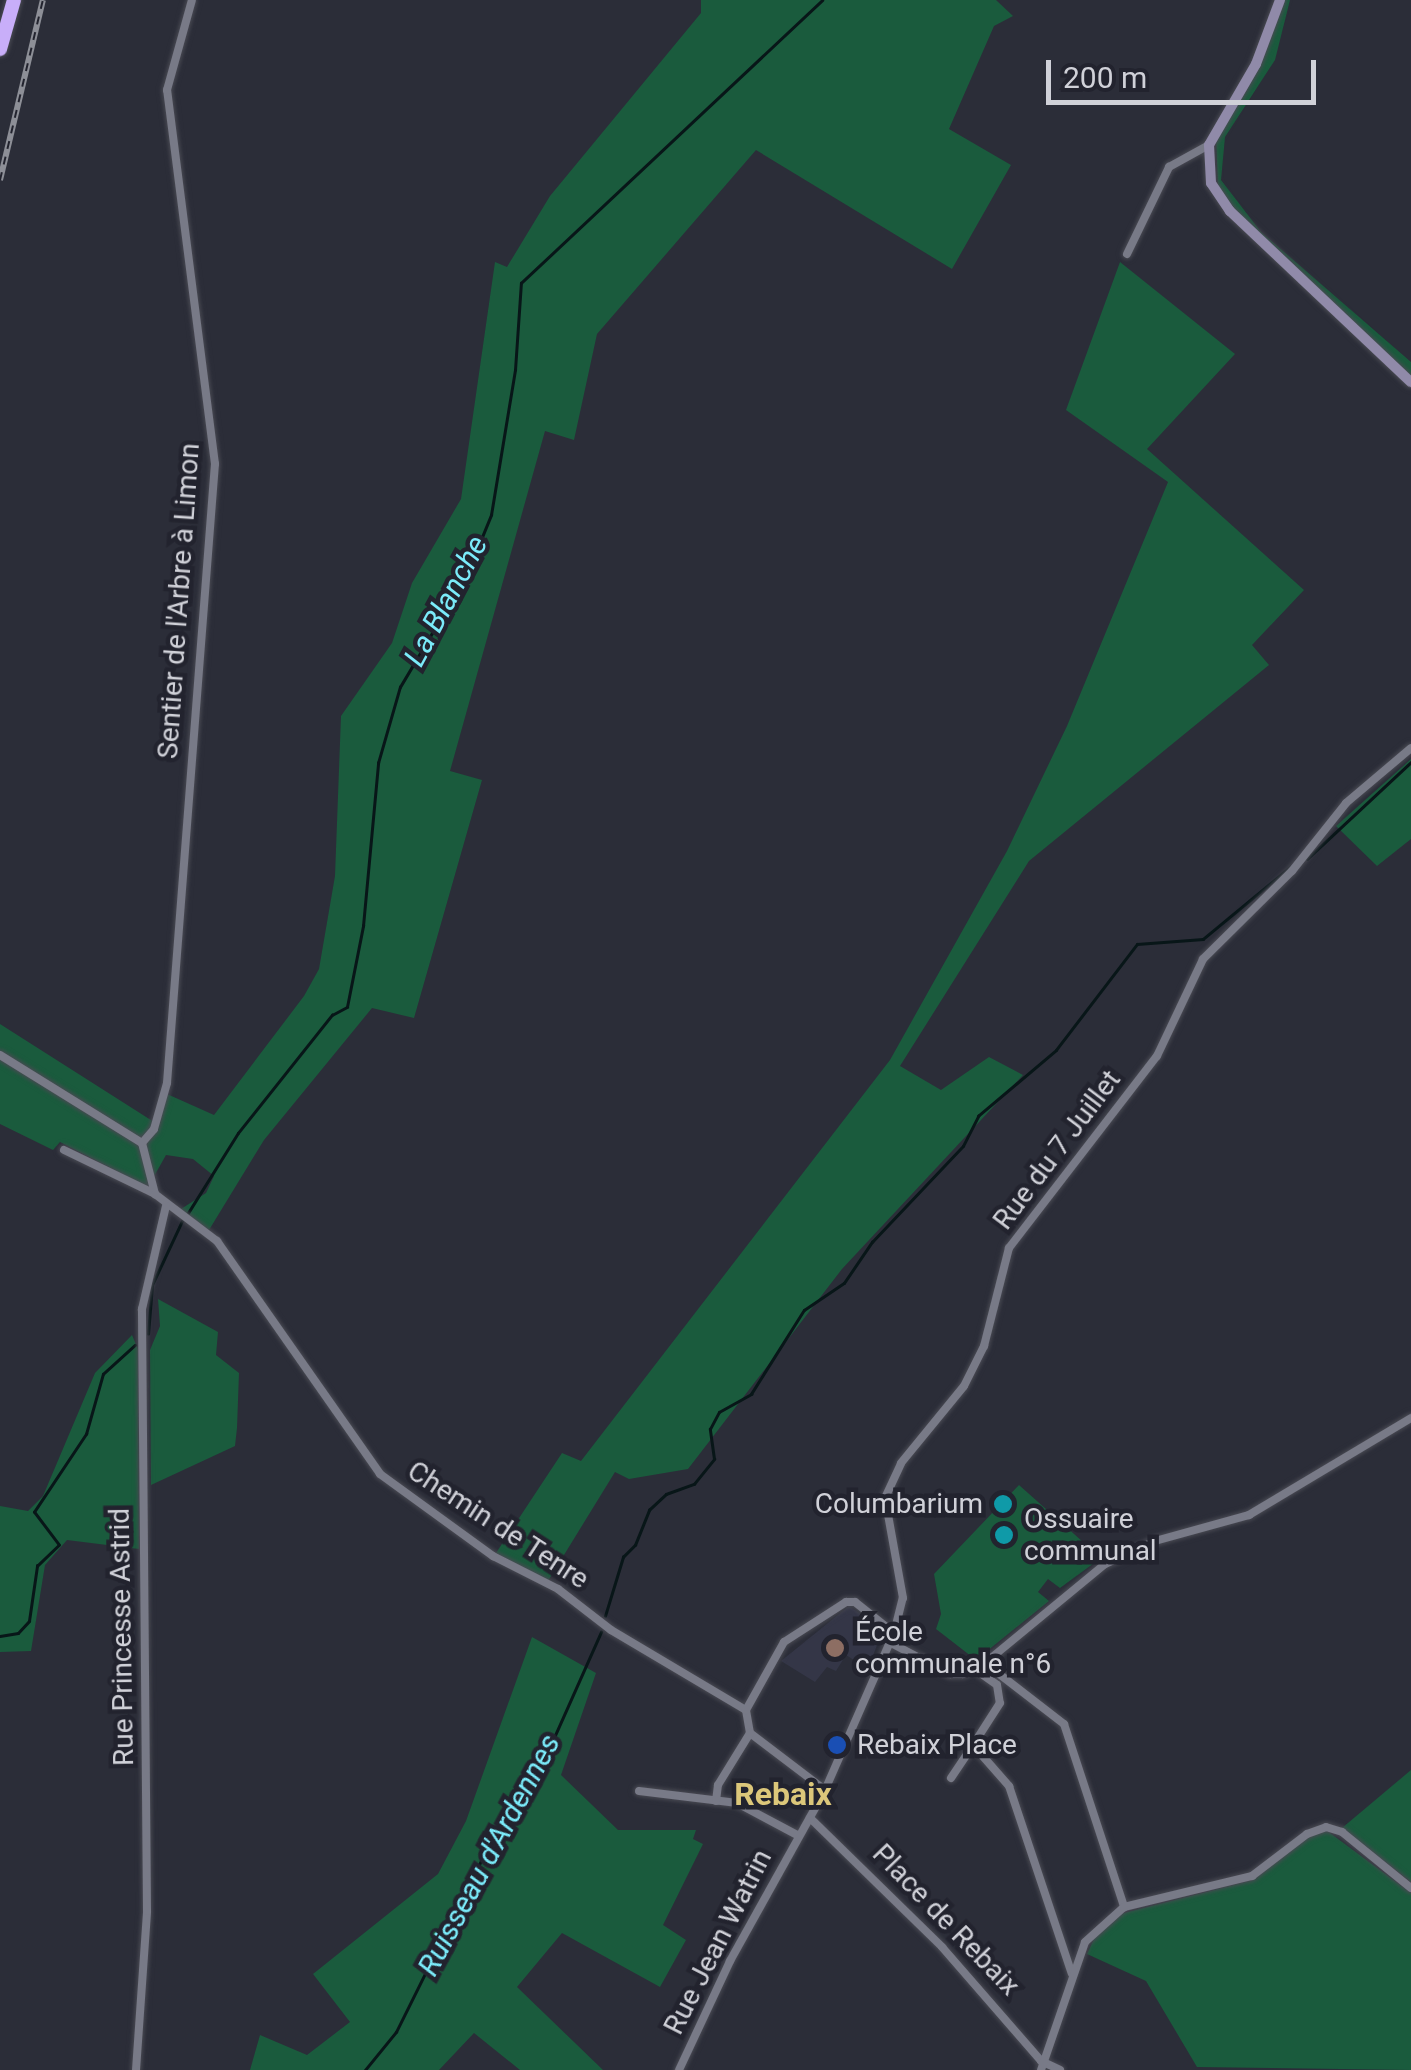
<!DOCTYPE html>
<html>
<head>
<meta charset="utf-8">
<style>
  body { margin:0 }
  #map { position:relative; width:1411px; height:2070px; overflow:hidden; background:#2b2d38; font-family:Roboto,sans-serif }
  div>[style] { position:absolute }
  .built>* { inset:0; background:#343647 }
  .green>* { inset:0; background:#1a5b3d }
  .stream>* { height:2.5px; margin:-1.25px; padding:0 1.25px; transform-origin:1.25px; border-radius:1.25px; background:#081618 }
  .roads { filter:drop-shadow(0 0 2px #494a53) drop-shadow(0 0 2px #494a53) }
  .street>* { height:8px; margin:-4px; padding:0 4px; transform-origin:4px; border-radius:4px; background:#787a87 }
  .secondary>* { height:10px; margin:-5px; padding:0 5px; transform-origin:5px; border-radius:5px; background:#908aa9 }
  .highway>* { height:14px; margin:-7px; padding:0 7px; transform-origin:7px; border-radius:7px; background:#c8aef9 }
  .rail>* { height:6px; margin-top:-3px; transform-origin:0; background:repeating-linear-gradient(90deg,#22232e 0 8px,#8d8f97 0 16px); box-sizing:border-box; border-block:2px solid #8d8f97 }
  .dots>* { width:28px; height:28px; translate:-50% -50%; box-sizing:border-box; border:5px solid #22232e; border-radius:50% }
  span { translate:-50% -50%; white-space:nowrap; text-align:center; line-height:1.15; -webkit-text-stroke:9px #22232e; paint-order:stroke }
  .street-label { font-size:28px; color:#d0d1d8 }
  .poi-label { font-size:28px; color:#d0d1d8 }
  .right { translate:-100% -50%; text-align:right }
  .left { translate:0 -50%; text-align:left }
  .water-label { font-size:30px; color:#7bebfa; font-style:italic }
  .quarter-label { font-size:32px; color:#dcc77a; font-weight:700 }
  .scale { position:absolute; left:1046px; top:60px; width:270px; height:45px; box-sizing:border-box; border:5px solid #d0d1d8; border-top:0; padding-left:12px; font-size:30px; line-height:35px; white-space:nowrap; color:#d0d1d8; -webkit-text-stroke:8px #22232e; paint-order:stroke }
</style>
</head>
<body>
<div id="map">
  <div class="built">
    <i style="clip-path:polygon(849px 1606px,883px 1629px,868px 1669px,846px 1655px,836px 1671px,827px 1667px,815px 1682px,781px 1661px)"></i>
  </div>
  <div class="green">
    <i style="clip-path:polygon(701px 0,996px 0,1013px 16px,994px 26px,949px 129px,1011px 165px,952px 269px,756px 150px,597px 334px,574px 440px,545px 431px,450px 771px,482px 780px,414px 1018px,372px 1008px,264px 1140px,209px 1230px,181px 1209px,206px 1193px,214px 1176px,193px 1159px,166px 1155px,148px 1187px,60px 1142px,53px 1150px,0 1124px,0 1024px,154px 1122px,167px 1094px,214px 1115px,304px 996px,319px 969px,335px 876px,341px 716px,392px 643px,412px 583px,461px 499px,495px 262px,507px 267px,550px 196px,701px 13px)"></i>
    <i style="clip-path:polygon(1284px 0,1290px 0,1275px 60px,1225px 137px,1221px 180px,1261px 232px,1411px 362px,1411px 377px,1239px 216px,1218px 188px,1216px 138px,1263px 58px)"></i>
    <i style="clip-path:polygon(1120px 262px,1235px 354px,1147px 449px,1304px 590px,1252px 645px,1269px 665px,1029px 861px,900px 1066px,941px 1090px,989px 1057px,1023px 1075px,842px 1269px,688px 1469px,629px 1479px,615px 1472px,548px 1581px,496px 1553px,562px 1453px,581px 1461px,890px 1060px,1007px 851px,1067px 726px,1168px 482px,1066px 410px)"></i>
    <i style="clip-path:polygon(1411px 759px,1411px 839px,1377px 866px,1336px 826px)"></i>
    <i style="clip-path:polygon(158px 1299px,218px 1332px,216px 1355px,239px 1373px,237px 1428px,235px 1446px,151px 1485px,150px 1350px,160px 1326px)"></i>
    <i style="clip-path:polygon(132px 1335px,138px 1349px,139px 1549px,67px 1540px,45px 1565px,31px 1651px,0 1652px,0 1506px,28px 1511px,43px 1496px,95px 1373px)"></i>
    <i style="clip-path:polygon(1019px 1485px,1101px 1558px,1060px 1588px,1048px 1579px,1038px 1592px,1049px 1601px,976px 1660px,936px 1629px,941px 1614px,934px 1574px)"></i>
    <i style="clip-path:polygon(532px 1637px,596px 1673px,561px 1775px,618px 1830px,696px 1830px,693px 1839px,703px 1844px,663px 1925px,686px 1940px,660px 1987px,562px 1933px,517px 1987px,603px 2070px,520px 2070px,474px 2033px,439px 2070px,250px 2070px,260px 2035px,307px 2055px,350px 2022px,313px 1974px,438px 1874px,466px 1821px)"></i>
    <i style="clip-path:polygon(1411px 1770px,1411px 1882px,1342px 1828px)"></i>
    <i style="clip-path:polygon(1326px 1830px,1411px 1893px,1411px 2070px,1197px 2067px,1146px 1981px,1087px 1954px,1098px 1930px,1116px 1915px,1253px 1880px,1308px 1836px)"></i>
  </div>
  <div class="stream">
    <i style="left:1307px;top:859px;width:142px;rotate:-43deg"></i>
    <i style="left:188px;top:1213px;width:94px;rotate:-58deg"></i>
    <i style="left:238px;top:1133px;width:151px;rotate:-51.5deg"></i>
    <i style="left:332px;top:1015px;width:17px;rotate:-28deg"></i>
    <i style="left:347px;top:1007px;width:83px;rotate:-78.8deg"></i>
    <i style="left:363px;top:926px;width:164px;rotate:-84.7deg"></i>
    <i style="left:378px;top:763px;width:79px;rotate:-73.9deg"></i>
    <i style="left:400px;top:687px;width:129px;rotate:-59.3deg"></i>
    <i style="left:466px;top:576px;width:66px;rotate:-67.7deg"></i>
    <i style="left:491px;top:515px;width:147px;rotate:-80.6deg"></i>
    <i style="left:515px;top:370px;width:87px;rotate:-86.1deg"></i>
    <i style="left:521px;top:283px;width:413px;rotate:-43.2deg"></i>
    <i style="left:148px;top:1334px;width:49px;rotate:-85.3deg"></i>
    <i style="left:152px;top:1285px;width:71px;rotate:-64.9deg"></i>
    <i style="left:605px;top:1616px;width:62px;rotate:-73deg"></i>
    <i style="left:623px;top:1557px;width:17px;rotate:-45deg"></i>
    <i style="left:635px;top:1545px;width:38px;rotate:-68deg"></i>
    <i style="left:649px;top:1510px;width:23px;rotate:-43deg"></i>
    <i style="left:666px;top:1494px;width:30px;rotate:-20deg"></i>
    <i style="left:694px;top:1484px;width:32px;rotate:-51deg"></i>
    <i style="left:714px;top:1459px;width:30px;rotate:-98deg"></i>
    <i style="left:710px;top:1429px;width:19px;rotate:-62deg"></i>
    <i style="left:719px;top:1412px;width:37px;rotate:-29deg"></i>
    <i style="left:751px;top:1394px;width:99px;rotate:-57.8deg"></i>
    <i style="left:804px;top:1310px;width:48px;rotate:-34deg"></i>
    <i style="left:844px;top:1283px;width:50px;rotate:-55.7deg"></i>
    <i style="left:872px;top:1242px;width:132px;rotate:-46.5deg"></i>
    <i style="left:963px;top:1146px;width:34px;rotate:-63deg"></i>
    <i style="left:978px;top:1116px;width:102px;rotate:-40.2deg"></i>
    <i style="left:1056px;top:1050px;width:133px;rotate:-52.6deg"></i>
    <i style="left:1137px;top:944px;width:66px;rotate:-4.3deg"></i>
    <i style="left:1203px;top:939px;width:113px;rotate:-39.6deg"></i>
    <i style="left:0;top:1636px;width:18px;rotate:-9deg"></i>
    <i style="left:18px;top:1633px;width:16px;rotate:-47deg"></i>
    <i style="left:29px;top:1621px;width:56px;rotate:-81.7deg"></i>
    <i style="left:37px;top:1566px;width:30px;rotate:-44deg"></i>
    <i style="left:59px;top:1545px;width:41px;rotate:-127.1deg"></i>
    <i style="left:34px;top:1512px;width:94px;rotate:-56.3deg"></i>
    <i style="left:86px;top:1434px;width:62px;rotate:-74.2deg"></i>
    <i style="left:103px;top:1374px;width:43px;rotate:-42.2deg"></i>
    <i style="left:365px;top:2070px;width:49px;rotate:-50.8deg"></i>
    <i style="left:396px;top:2032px;width:218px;rotate:-63.6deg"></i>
    <i style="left:493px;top:1837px;width:83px;rotate:-55.3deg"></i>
    <i style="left:540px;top:1769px;width:150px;rotate:-66deg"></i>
  </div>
  <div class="roads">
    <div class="street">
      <i style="left:1127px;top:254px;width:97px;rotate:-64.2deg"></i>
      <i style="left:1169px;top:167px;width:46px;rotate:-28.8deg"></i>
      <i style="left:0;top:1055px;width:167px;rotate:31.8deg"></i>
      <i style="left:142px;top:1143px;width:53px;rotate:75.7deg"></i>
      <i style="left:142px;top:1143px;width:18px;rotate:-49deg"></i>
      <i style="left:154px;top:1129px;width:48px;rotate:-74.2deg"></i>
      <i style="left:167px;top:1083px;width:621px;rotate:-85.57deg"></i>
      <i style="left:215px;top:464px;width:377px;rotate:-97.3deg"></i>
      <i style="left:167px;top:90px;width:93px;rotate:-74.5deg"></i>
      <i style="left:64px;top:1150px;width:101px;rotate:25.8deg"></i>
      <i style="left:155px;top:1194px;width:78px;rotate:37.2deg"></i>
      <i style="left:217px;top:1241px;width:284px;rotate:55deg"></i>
      <i style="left:380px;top:1474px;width:140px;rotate:36deg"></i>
      <i style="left:493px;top:1556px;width:73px;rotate:26.9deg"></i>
      <i style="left:558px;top:1589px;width:67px;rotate:37.7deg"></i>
      <i style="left:611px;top:1630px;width:157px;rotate:30.7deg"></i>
      <i style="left:889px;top:1642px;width:69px;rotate:27.7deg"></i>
      <i style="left:950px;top:1674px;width:13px"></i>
      <i style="left:963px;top:1674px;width:25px;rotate:-27deg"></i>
      <i style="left:985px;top:1663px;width:156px;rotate:-39.5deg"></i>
      <i style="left:1105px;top:1564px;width:55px;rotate:-24.7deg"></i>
      <i style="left:1155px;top:1541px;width:98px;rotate:-15.5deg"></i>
      <i style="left:1249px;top:1515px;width:189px;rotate:-30.9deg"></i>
      <i style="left:985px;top:1663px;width:100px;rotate:37.7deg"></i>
      <i style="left:1064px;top:1724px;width:193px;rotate:71.8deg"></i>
      <i style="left:973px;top:1668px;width:29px;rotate:35deg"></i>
      <i style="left:997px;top:1685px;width:18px;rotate:81deg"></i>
      <i style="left:1000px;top:1703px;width:50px;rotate:122.7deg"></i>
      <i style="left:973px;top:1745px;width:55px;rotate:48.7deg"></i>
      <i style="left:1009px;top:1786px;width:198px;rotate:71.5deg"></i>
      <i style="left:750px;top:1733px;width:23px;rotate:-100deg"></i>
      <i style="left:746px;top:1710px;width:78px;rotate:-60.8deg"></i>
      <i style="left:784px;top:1642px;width:74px;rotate:-32.8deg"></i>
      <i style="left:846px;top:1602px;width:9px"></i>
      <i style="left:855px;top:1602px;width:50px;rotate:38.5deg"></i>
      <i style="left:750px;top:1733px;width:94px;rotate:37.2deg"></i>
      <i style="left:951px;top:1778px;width:40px;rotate:-56deg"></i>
      <i style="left:639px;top:1791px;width:99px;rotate:7deg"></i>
      <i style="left:737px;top:1803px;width:70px;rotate:28deg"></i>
      <i style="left:716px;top:1801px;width:16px;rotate:-83deg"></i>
      <i style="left:718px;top:1785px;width:61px;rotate:-58.4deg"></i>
      <i style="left:810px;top:1818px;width:185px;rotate:44.3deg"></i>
      <i style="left:942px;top:1947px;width:151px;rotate:49deg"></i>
      <i style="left:1041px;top:2061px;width:21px;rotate:25deg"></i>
      <i style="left:136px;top:2070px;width:159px;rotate:-86deg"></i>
      <i style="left:147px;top:1911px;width:602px;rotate:-90.48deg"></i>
      <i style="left:142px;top:1309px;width:106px;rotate:-76.9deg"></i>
      <i style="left:679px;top:2070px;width:120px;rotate:-64.9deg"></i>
      <i style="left:730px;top:1961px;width:196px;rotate:-60.9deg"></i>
      <i style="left:825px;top:1790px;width:171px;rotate:-66.3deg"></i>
      <i style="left:894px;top:1633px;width:36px;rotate:-76deg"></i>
      <i style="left:903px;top:1598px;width:102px;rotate:-100.2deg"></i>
      <i style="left:885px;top:1498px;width:38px;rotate:-65deg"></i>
      <i style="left:901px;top:1463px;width:99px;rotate:-50.7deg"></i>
      <i style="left:964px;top:1386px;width:45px;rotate:-63.4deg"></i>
      <i style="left:984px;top:1346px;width:101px;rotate:-75.7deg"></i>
      <i style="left:1009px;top:1248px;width:242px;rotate:-52.4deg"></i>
      <i style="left:1157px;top:1056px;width:107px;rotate:-64.6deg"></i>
      <i style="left:1203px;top:959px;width:125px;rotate:-44.7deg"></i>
      <i style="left:1292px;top:871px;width:87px;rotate:-51.5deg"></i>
      <i style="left:1346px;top:803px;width:85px;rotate:-40.2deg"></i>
      <i style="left:1041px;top:2070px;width:135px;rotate:-71deg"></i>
      <i style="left:1085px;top:1942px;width:52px;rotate:-41.9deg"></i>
      <i style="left:1124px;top:1907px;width:132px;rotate:-13.6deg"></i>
      <i style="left:1252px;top:1876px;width:69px;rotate:-37.4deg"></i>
      <i style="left:1307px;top:1834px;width:20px;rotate:-20deg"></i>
      <i style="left:1326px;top:1827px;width:17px;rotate:17deg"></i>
      <i style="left:1342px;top:1832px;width:89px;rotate:39.1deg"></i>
    </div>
    <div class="secondary">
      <i style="left:1280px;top:0;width:68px;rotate:110.6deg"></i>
      <i style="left:1256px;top:64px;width:94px;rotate:120.1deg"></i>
      <i style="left:1209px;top:145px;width:38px;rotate:87deg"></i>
      <i style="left:1211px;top:183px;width:34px;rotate:56deg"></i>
      <i style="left:1230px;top:211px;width:249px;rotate:43.4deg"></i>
    </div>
    <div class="highway">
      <i style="left:0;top:49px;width:51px;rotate:-74.1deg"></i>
    </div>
  </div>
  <div class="rail">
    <i style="left:0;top:180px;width:185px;rotate:-76.6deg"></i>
  </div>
  <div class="dots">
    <i style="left:1003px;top:1504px;background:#0f9aa8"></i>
    <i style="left:1004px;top:1535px;background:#0f9aa8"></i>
    <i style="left:835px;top:1648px;background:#8d6e63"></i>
    <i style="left:837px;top:1745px;background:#1a4fb4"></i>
  </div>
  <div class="street-label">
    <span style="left:179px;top:601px;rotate:-86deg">Sentier de l'Arbre à Limon</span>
    <span style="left:1057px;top:1150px;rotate:-53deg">Rue du 7 Juillet</span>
    <span style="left:498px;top:1525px;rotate:33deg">Chemin de Tenre</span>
    <span style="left:122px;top:1637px;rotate:-91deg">Rue Princesse Astrid</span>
    <span style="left:946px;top:1920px;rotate:46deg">Place de Rebaix</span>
    <span style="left:718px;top:1942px;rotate:-63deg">Rue Jean Watrin</span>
  </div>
  <div class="poi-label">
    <span class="right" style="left:983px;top:1504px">Columbarium</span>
    <span class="left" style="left:1024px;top:1535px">Ossuaire<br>communal</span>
    <span class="left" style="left:855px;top:1648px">École<br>communale n°6</span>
    <span class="left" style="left:857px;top:1745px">Rebaix Place</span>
  </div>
  <div class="water-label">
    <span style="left:446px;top:601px;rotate:-62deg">La Blanche</span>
    <span style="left:489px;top:1855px;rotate:-62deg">Ruisseau d'Ardennes</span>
  </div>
  <div class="quarter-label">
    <span style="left:783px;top:1794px">Rebaix</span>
  </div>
  <div class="scale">200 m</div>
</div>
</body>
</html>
